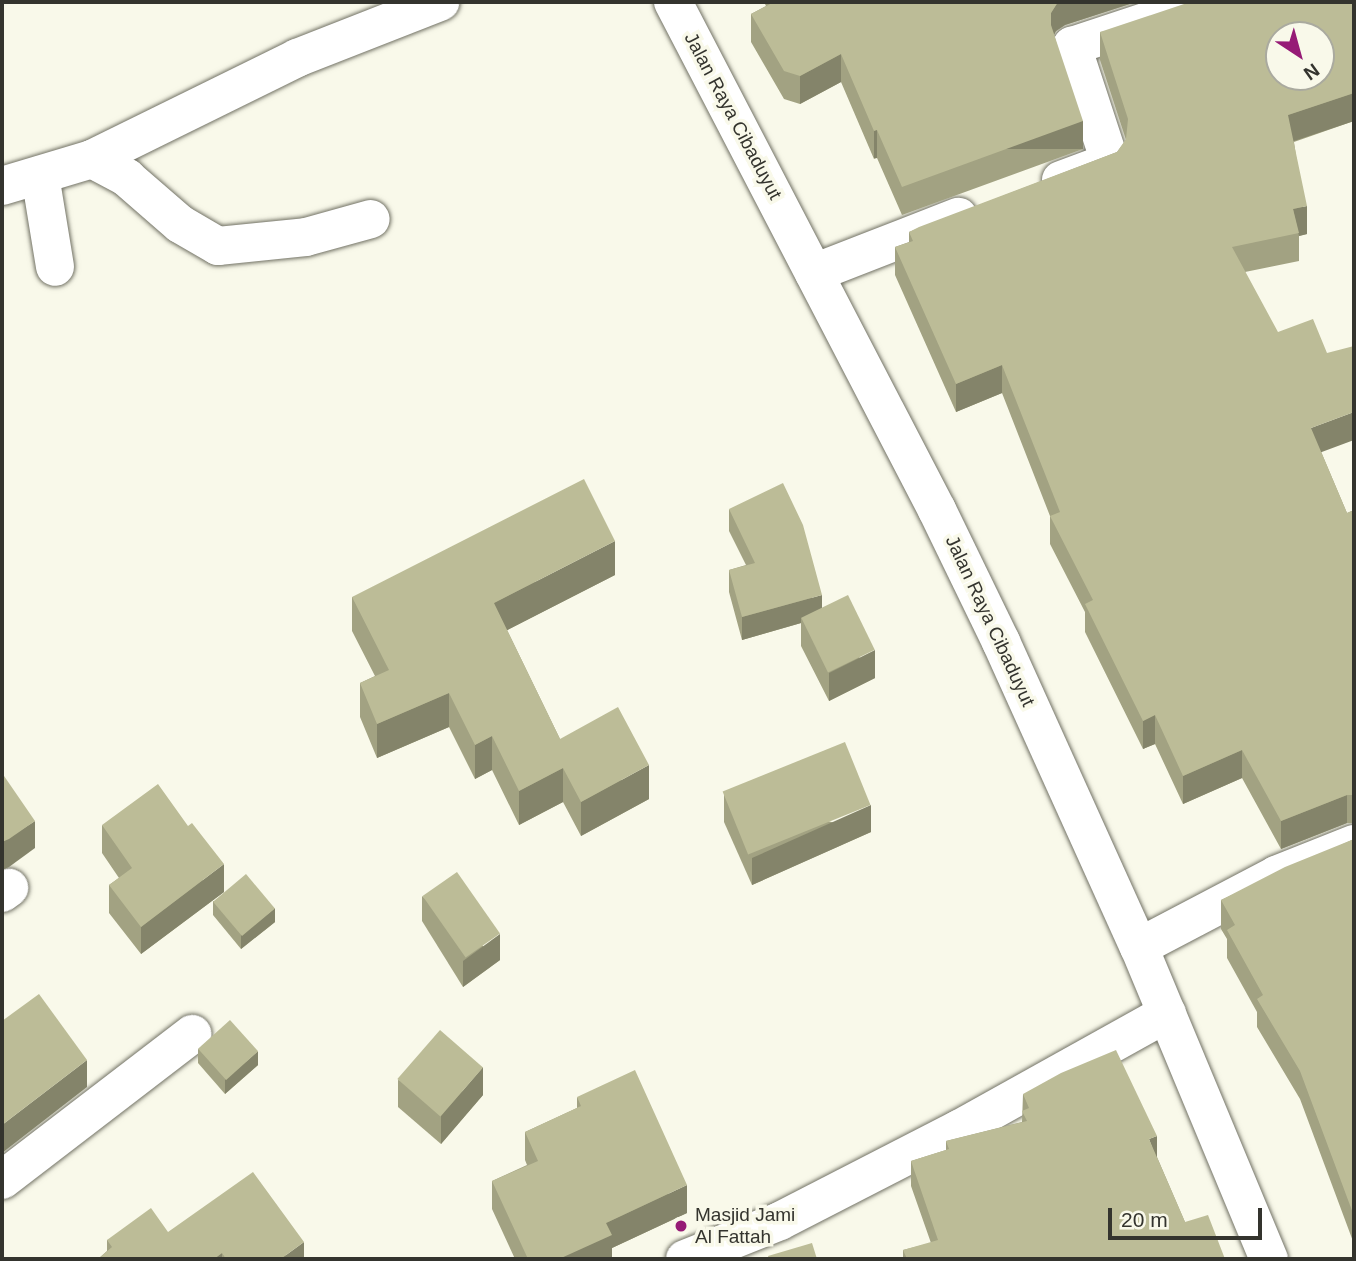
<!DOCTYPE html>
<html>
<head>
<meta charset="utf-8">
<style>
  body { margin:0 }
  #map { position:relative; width:1356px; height:1261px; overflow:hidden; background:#f9f9ea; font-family:Helvetica,sans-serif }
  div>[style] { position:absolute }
  .roads { filter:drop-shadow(0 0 2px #727265) drop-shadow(0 0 2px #727265) }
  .minor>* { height:38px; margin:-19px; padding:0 19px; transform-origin:19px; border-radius:19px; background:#fff }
  .major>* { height:38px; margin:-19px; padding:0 19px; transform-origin:19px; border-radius:19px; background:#fff }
  .wall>* { inset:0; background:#a2a282 }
  .shaded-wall>* { inset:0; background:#84846a; transform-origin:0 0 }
  .building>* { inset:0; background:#bcbc97; transform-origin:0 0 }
  .dots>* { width:19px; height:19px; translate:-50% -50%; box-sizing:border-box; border:4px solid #f9f9ea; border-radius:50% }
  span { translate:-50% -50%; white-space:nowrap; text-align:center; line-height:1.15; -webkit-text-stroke:7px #f9f9ea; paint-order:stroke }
  .street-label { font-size:19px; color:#34342e }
  .poi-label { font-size:19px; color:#34342e }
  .left { translate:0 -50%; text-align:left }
  .frame { position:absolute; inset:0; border:4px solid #34342e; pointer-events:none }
  .north { position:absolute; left:1265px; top:21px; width:70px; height:70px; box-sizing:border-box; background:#f9f9ea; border:2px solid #aaaa9f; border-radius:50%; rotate:144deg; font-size:19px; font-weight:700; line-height:28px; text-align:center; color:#34342e }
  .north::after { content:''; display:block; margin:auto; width:24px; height:32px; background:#961b76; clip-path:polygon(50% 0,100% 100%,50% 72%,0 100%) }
  .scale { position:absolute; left:1108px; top:1208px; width:154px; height:32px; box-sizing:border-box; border:4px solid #34342e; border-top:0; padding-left:9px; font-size:21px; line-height:24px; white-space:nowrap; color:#34342e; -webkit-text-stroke:5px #f9f9ea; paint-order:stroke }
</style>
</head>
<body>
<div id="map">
  <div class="roads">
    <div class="minor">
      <i style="left:92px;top:159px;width:229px;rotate:-26.2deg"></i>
      <i style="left:297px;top:58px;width:154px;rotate:-21.4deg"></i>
      <i style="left:40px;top:175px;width:93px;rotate:80.7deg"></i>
      <i style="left:1061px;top:180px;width:40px;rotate:-20.2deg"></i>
      <i style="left:1099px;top:166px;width:7px;rotate:-34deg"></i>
      <i style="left:1105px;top:162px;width:9px;rotate:-77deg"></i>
      <i style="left:1107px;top:153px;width:113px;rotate:-108.1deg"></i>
      <i style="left:1072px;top:46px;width:140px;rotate:-18.3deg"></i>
      <i style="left:2px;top:186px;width:94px;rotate:-16.7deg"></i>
      <i style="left:92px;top:159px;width:40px;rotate:28deg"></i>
      <i style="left:127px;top:178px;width:70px;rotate:41deg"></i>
      <i style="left:180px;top:224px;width:44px;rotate:30.1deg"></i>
      <i style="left:218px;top:246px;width:88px;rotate:-5.8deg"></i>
      <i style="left:306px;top:237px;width:67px;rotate:-15.5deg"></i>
      <i style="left:814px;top:273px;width:155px;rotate:-21.3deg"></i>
      <i style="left:2px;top:893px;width:9px;rotate:-36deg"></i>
      <i style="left:1139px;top:947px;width:155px;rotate:-27.7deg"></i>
      <i style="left:1276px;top:875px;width:84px;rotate:-21.7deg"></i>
      <i style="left:2px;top:1180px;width:240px;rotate:-37.5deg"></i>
      <i style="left:685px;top:1259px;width:102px;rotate:-21.8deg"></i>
      <i style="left:780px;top:1221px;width:201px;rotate:-27.2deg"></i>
      <i style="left:959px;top:1129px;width:238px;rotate:-29.1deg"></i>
    </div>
    <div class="major">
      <i style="left:673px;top:2px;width:573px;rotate:62.54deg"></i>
      <i style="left:937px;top:510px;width:147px;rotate:64.1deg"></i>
      <i style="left:1001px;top:642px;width:335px;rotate:65.7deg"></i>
      <i style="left:1139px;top:947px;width:338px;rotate:67.4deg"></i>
    </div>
  </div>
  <div class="wall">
    <i style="clip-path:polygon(764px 2px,1136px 2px,1065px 25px,1056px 31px,1054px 34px,1083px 149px,902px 215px,877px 158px,874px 159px,841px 82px,800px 104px,784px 99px,751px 42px,751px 14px,766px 6px)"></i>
    <i style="clip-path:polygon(1354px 2px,1354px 121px,1294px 142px,1307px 234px,1299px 236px,1299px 261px,1245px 272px,1347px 513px,1354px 510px,1354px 823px,1347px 823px,1281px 849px,1242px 778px,1183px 804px,1155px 744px,1143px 749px,1085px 632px,1085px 612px,1050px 544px,1050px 516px,1002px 393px,956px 412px,895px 275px,895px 247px,909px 242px,909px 232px,1117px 152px,1126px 140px,1100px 60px,1100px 32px)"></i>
    <i style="clip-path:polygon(729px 509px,822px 608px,875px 678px,829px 701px,801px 646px,801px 623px,742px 640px,729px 592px,729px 570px,746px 565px,729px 531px)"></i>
    <i style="clip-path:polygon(615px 575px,507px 630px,560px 739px,649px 799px,581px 836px,563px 802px,519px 825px,492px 770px,475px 779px,449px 727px,377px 758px,360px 717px,360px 683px,375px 676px,352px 631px,352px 597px)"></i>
    <i style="clip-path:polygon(724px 795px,871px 832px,752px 885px,724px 822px)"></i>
    <i style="clip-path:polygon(102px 825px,224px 892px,141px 954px,109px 913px,109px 885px,119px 878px,102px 853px)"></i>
    <i style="clip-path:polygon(1354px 839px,1354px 1244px,1300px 1099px,1257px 1027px,1257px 1012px,1227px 958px,1227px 939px,1221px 929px,1221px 900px)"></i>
    <i style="clip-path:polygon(422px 896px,500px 960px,463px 987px,422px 921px)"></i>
    <i style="clip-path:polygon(213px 901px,275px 922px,241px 949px,213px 915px)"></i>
    <i style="clip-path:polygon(198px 1049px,258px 1065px,225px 1094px,198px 1063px)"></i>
    <i style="clip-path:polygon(398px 1080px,483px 1095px,441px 1144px,398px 1107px)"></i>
    <i style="clip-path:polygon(1023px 1094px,1157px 1157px,1185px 1222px,1225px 1259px,903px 1259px,903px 1250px,931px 1243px,911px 1186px,911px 1161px,946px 1150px,946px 1141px,1022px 1122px)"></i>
    <i style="clip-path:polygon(577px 1097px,687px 1213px,612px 1248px,612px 1259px,515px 1259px,492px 1209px,492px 1181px,527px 1165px,525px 1160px,525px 1132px,577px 1108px)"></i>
    <i style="clip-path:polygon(168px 1232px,304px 1259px,98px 1259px,107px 1251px,107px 1240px)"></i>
  </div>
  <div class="shaded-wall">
    <i style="clip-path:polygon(1058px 2px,1136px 2px,1065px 25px,1056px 31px,1051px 41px,1051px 13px)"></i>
    <i style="clip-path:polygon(841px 54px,841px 82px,800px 104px,800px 76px)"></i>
    <i style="clip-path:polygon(1354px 93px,1354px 121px,1288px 143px,1288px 115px)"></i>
    <i style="left:1083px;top:121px;width:28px;height:193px;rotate:90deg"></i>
    <i style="left:877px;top:130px;width:28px;height:3px;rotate:90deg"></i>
    <i style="clip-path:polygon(1307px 206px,1307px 234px,1299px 236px,1293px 209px)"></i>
    <i style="clip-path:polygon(1002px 365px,1002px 393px,956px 412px,956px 384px)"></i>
    <i style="clip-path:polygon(1354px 412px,1354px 440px,1311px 456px,1311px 428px)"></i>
    <i style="clip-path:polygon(615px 541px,615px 575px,494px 637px,494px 603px)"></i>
    <i style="clip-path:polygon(822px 595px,822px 617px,801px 618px,801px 623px,742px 640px,742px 617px)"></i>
    <i style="clip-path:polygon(875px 650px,875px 678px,829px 701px,829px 673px)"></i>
    <i style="clip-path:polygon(449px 693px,449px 727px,377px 758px,377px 724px)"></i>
    <i style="clip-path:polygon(1155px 715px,1155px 744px,1143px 749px,1143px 721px)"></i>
    <i style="clip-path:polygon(492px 736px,492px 770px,475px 779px,475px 745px)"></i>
    <i style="clip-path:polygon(1242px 750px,1242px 778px,1183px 804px,1183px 776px)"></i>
    <i style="clip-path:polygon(649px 765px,649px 799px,581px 836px,581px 802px)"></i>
    <i style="clip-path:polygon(563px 768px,563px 802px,519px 825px,519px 791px)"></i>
    <i style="clip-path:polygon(1347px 795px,1347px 823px,1281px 849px,1281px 821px)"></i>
    <i style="clip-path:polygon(871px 805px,871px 832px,752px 885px,752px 858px)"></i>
    <i style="clip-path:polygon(35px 821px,35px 848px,9px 867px,2px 870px,2px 842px)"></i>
    <i style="clip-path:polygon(224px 864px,224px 892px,141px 954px,141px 927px)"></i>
    <i style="clip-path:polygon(275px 908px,275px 922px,241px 949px,241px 935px)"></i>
    <i style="clip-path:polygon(500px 934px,500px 960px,463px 987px,463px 961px)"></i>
    <i style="clip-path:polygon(258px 1051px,258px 1065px,225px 1094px,225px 1080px)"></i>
    <i style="clip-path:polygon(87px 1060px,87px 1087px,2px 1153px,2px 1125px)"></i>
    <i style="clip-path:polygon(483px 1067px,483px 1095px,441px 1144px,441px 1116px)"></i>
    <i style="clip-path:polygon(1157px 1136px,1157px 1161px,1149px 1139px)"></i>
    <i style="clip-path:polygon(687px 1185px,687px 1213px,612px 1248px,612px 1259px,559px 1259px,606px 1223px)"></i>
    <i style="clip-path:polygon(304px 1242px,304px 1259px,282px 1259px,282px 1258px)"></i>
    <i style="clip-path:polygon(222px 1253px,222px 1259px,214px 1259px)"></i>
  </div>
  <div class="building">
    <i style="clip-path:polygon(774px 2px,1058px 2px,1051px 13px,1051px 25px,1083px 121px,902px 187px,877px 130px,874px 131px,841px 54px,800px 76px,784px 71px,751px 14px)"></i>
    <i style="clip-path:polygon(evenodd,1190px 2px,1354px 2px,1354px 93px,1288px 115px,1307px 206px,1293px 209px,1299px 233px,1232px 247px,1278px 332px,1313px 319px,1327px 353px,1354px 346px,1354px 412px,1311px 428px,1347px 513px,1354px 510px,1354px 795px,1347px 795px,1281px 821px,1242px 750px,1183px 776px,1155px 715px,1143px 721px,1085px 604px,1093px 600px,1050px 516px,1060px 512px,1002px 365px,956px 384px,895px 247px,913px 241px,909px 232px,919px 227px,1117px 152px,1126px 139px,1128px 119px,1100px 32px,1190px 2px,1279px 35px,1321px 35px,1321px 77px,1279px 77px,1279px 35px)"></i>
    <i style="clip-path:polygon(584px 479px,615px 541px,494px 603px,560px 739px,618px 707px,649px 765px,581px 802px,563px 768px,519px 791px,492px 736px,475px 745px,449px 693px,377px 724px,360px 683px,389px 670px,352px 597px)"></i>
    <i style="clip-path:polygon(783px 483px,803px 525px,822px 595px,742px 617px,729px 570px,755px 563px,729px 509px)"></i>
    <i style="left:848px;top:595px;width:61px;height:52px;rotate:64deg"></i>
    <i style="left:845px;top:742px;width:68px;height:132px;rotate:68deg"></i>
    <i style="clip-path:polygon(2px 773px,35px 821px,9px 839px,2px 842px)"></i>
    <i style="clip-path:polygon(158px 784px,188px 826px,192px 823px,224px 864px,141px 927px,109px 885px,132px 868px,102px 825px)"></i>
    <i style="clip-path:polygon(1354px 839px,1354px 1216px,1300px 1071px,1257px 999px,1263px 995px,1227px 930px,1235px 925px,1221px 900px,1285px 867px)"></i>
    <i style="left:457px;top:872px;width:75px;height:42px;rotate:55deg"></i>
    <i style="left:246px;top:874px;width:45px;height:43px;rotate:50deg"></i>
    <i style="clip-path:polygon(39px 994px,87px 1060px,2px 1125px,2px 1021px)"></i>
    <i style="left:230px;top:1020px;width:42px;height:43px;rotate:48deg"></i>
    <i style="left:440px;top:1030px;width:57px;height:65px;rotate:41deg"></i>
    <i style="clip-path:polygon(1116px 1050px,1157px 1136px,1149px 1139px,1185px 1222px,1208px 1215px,1225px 1259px,907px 1259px,903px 1250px,938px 1240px,911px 1161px,949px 1149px,946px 1141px,1027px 1121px,1022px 1111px,1029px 1108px,1023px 1094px,1061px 1073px)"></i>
    <i style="clip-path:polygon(635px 1070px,687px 1185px,606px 1223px,612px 1235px,559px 1259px,528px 1259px,492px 1181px,538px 1161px,525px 1132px,581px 1106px,577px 1097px)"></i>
    <i style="clip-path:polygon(253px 1172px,304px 1242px,282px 1258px,282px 1259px,226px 1259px,222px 1253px,214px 1259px,98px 1259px,112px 1247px,107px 1240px,151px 1208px,168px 1232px)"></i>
    <i style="clip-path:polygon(812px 1243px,817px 1259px,769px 1259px,768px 1256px)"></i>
  </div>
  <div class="dots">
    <i style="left:681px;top:1226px;background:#961b76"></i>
  </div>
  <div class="street-label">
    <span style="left:733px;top:116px;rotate:62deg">Jalan Raya Cibaduyut</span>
    <span style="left:990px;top:621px;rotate:65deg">Jalan Raya Cibaduyut</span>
  </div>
  <div class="poi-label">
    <span class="left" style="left:695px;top:1226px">Masjid Jami<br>Al Fattah</span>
  </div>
  <div class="frame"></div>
  <div class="north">N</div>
  <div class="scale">20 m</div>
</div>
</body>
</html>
